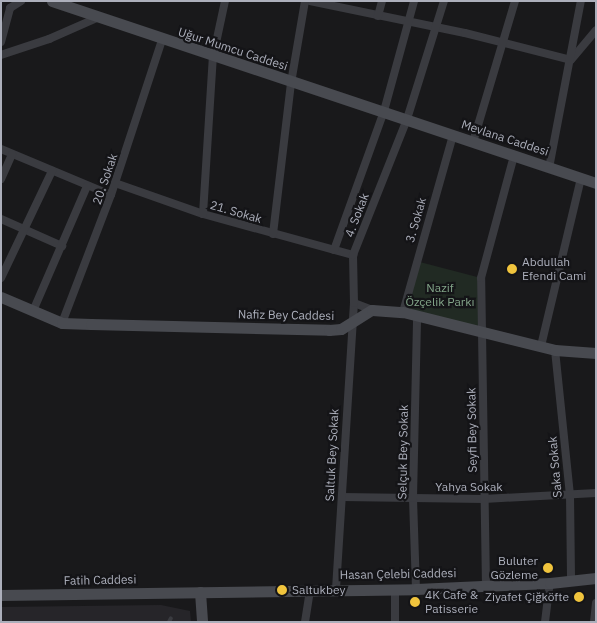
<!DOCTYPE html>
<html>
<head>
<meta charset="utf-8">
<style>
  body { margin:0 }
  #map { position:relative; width:597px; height:623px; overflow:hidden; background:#19191b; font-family:"IBM Plex Sans",sans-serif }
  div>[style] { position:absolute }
  .built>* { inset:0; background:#262529 }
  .green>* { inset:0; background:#212a23 }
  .lane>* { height:4px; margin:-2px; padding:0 2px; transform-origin:2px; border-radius:2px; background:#3a3b40 }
  .street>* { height:8px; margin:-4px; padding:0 4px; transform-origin:4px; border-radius:4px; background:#3a3b40 }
  .secondary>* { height:11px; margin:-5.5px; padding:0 5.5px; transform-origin:5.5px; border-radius:5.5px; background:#484a50 }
  .dots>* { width:14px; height:14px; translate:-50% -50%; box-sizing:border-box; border:2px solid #141417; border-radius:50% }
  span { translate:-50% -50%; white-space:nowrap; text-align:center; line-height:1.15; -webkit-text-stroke:4.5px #141417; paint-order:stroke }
  .street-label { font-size:12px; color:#acafbb }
  .poi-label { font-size:12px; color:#acafbb }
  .left { translate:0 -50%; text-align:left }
  .right { translate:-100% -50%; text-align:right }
  .park-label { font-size:12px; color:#83a589 }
  .frame { position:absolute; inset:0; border:2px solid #acafbb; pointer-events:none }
</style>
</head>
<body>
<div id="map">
  <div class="built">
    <i style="clip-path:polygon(161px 605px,190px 611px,191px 622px,1px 622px,1px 607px)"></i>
  </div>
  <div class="green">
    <i style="clip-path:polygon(416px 261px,481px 278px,482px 333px,403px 312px)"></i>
  </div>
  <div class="lane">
    <i style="left:169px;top:622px;width:4px;rotate:-63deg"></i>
  </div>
  <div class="street">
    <i style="left:310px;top:1px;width:158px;rotate:11.7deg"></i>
    <i style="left:465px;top:33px;width:109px;rotate:14.3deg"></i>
    <i style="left:571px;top:60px;width:39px;rotate:-50deg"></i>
    <i style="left:378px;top:16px;width:16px;rotate:-75deg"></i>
    <i style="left:1px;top:42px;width:35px;rotate:-75deg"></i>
    <i style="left:10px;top:8px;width:13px;rotate:-32deg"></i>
    <i style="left:1px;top:55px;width:51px;rotate:-18.4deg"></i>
    <i style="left:49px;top:39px;width:55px;rotate:-23.7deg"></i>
    <i style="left:473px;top:142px;width:147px;rotate:-73.4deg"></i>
    <i style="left:1px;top:149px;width:119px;rotate:22.7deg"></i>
    <i style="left:549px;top:168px;width:170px;rotate:-79.2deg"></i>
    <i style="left:1px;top:179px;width:27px;rotate:-66deg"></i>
    <i style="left:115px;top:183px;width:93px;rotate:19.4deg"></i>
    <i style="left:203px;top:214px;width:156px;rotate:15.3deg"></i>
    <i style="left:203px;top:214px;width:157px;rotate:-86.4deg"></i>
    <i style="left:213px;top:57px;width:57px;rotate:-77.9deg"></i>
    <i style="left:1px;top:219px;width:67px;rotate:23.9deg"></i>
    <i style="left:273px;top:234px;width:152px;rotate:-83.2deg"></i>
    <i style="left:291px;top:83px;width:83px;rotate:-80.3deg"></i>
    <i style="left:334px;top:250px;width:148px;rotate:-70.2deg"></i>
    <i style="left:384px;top:111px;width:114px;rotate:-74.7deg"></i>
    <i style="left:1px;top:278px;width:119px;rotate:-64.5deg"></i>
    <i style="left:354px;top:303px;width:19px;rotate:21deg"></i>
    <i style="left:33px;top:311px;width:136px;rotate:-66.6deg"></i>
    <i style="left:403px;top:312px;width:184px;rotate:-74.2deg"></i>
    <i style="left:62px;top:323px;width:137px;rotate:-69.1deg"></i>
    <i style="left:111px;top:195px;width:163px;rotate:-71.8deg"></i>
    <i style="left:541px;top:346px;width:173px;rotate:-76.6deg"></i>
    <i style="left:555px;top:350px;width:146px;rotate:84.1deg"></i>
    <i style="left:570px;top:495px;width:87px;rotate:89.3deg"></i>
    <i style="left:342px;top:497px;width:142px;rotate:0.8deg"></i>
    <i style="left:484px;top:499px;width:112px;rotate:-3.1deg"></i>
    <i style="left:486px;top:587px;width:309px;rotate:-90.9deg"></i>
    <i style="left:481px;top:278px;width:126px;rotate:-74.9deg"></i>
    <i style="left:336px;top:589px;width:287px;rotate:-86.4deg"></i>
    <i style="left:354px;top:303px;width:48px;rotate:-91.2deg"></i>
    <i style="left:353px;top:255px;width:146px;rotate:-68.3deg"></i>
    <i style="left:407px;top:119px;width:124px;rotate:-72.6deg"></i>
    <i style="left:395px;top:589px;width:33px;rotate:90deg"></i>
    <i style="left:416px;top:589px;width:91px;rotate:-91.9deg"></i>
    <i style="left:413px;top:498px;width:182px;rotate:-88.7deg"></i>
    <i style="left:305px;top:622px;width:33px;rotate:-81deg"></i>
    <i style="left:545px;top:622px;width:39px;rotate:-83deg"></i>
    <i style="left:594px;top:622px;width:19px;rotate:-84deg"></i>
  </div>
  <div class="secondary">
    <i style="left:52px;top:1px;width:574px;rotate:18.5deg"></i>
    <i style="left:1px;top:297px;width:66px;rotate:23.1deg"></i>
    <i style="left:62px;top:323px;width:29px;rotate:2deg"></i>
    <i style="left:91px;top:324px;width:238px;rotate:1.4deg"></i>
    <i style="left:329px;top:330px;width:12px;rotate:-5deg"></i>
    <i style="left:341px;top:329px;width:36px;rotate:-32deg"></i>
    <i style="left:372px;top:310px;width:31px;rotate:4deg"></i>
    <i style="left:403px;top:312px;width:157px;rotate:14deg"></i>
    <i style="left:555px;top:350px;width:41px;rotate:4.2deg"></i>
    <i style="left:200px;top:592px;width:30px;rotate:86deg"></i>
    <i style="left:1px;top:595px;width:415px;rotate:-0.8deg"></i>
    <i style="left:416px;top:589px;width:134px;rotate:-2.6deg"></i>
    <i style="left:550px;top:583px;width:46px;rotate:-6.2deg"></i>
  </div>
  <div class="dots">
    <i style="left:512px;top:269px;background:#f0c43d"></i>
    <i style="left:548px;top:568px;background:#f0c43d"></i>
    <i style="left:282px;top:590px;background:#f0c43d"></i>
    <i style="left:579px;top:597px;background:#f0c43d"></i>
    <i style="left:415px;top:602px;background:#f0c43d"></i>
  </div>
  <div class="street-label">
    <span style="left:233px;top:49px;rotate:18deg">Uğur Mumcu Caddesi</span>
    <span style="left:505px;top:138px;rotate:18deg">Mevlana Caddesi</span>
    <span style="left:105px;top:179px;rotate:-71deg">20. Sokak</span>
    <span style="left:236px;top:212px;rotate:16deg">21. Sokak</span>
    <span style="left:357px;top:215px;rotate:-69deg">4. Sokak</span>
    <span style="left:416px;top:220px;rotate:-74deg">3. Sokak</span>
    <span style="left:286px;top:315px;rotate:1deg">Nafiz Bey Caddesi</span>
    <span style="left:472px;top:430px;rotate:-91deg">Seyfi Bey Sokak</span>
    <span style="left:403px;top:452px;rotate:-89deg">Selçuk Bey Sokak</span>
    <span style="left:332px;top:455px;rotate:-87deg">Saltuk Bey Sokak</span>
    <span style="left:555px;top:467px;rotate:-95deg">Saka Sokak</span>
    <span style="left:469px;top:487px">Yahya Sokak</span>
    <span style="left:398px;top:574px;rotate:-1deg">Hasan Çelebi Caddesi</span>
    <span style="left:100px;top:580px;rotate:-1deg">Fatih Caddesi</span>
  </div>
  <div class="poi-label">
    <span class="left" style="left:522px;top:269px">Abdullah<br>Efendi Cami</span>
    <span class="right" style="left:538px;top:568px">Buluter<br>Gözleme</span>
    <span class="left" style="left:292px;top:590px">Saltukbey</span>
    <span class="left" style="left:425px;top:602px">4K Cafe &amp;<br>Patisserie</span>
    <span class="right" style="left:569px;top:597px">Ziyafet Çiğköfte</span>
  </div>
  <div class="park-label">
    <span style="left:440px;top:295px">Nazif<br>Özçelik Parkı</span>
  </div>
  <div class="frame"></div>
</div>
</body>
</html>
